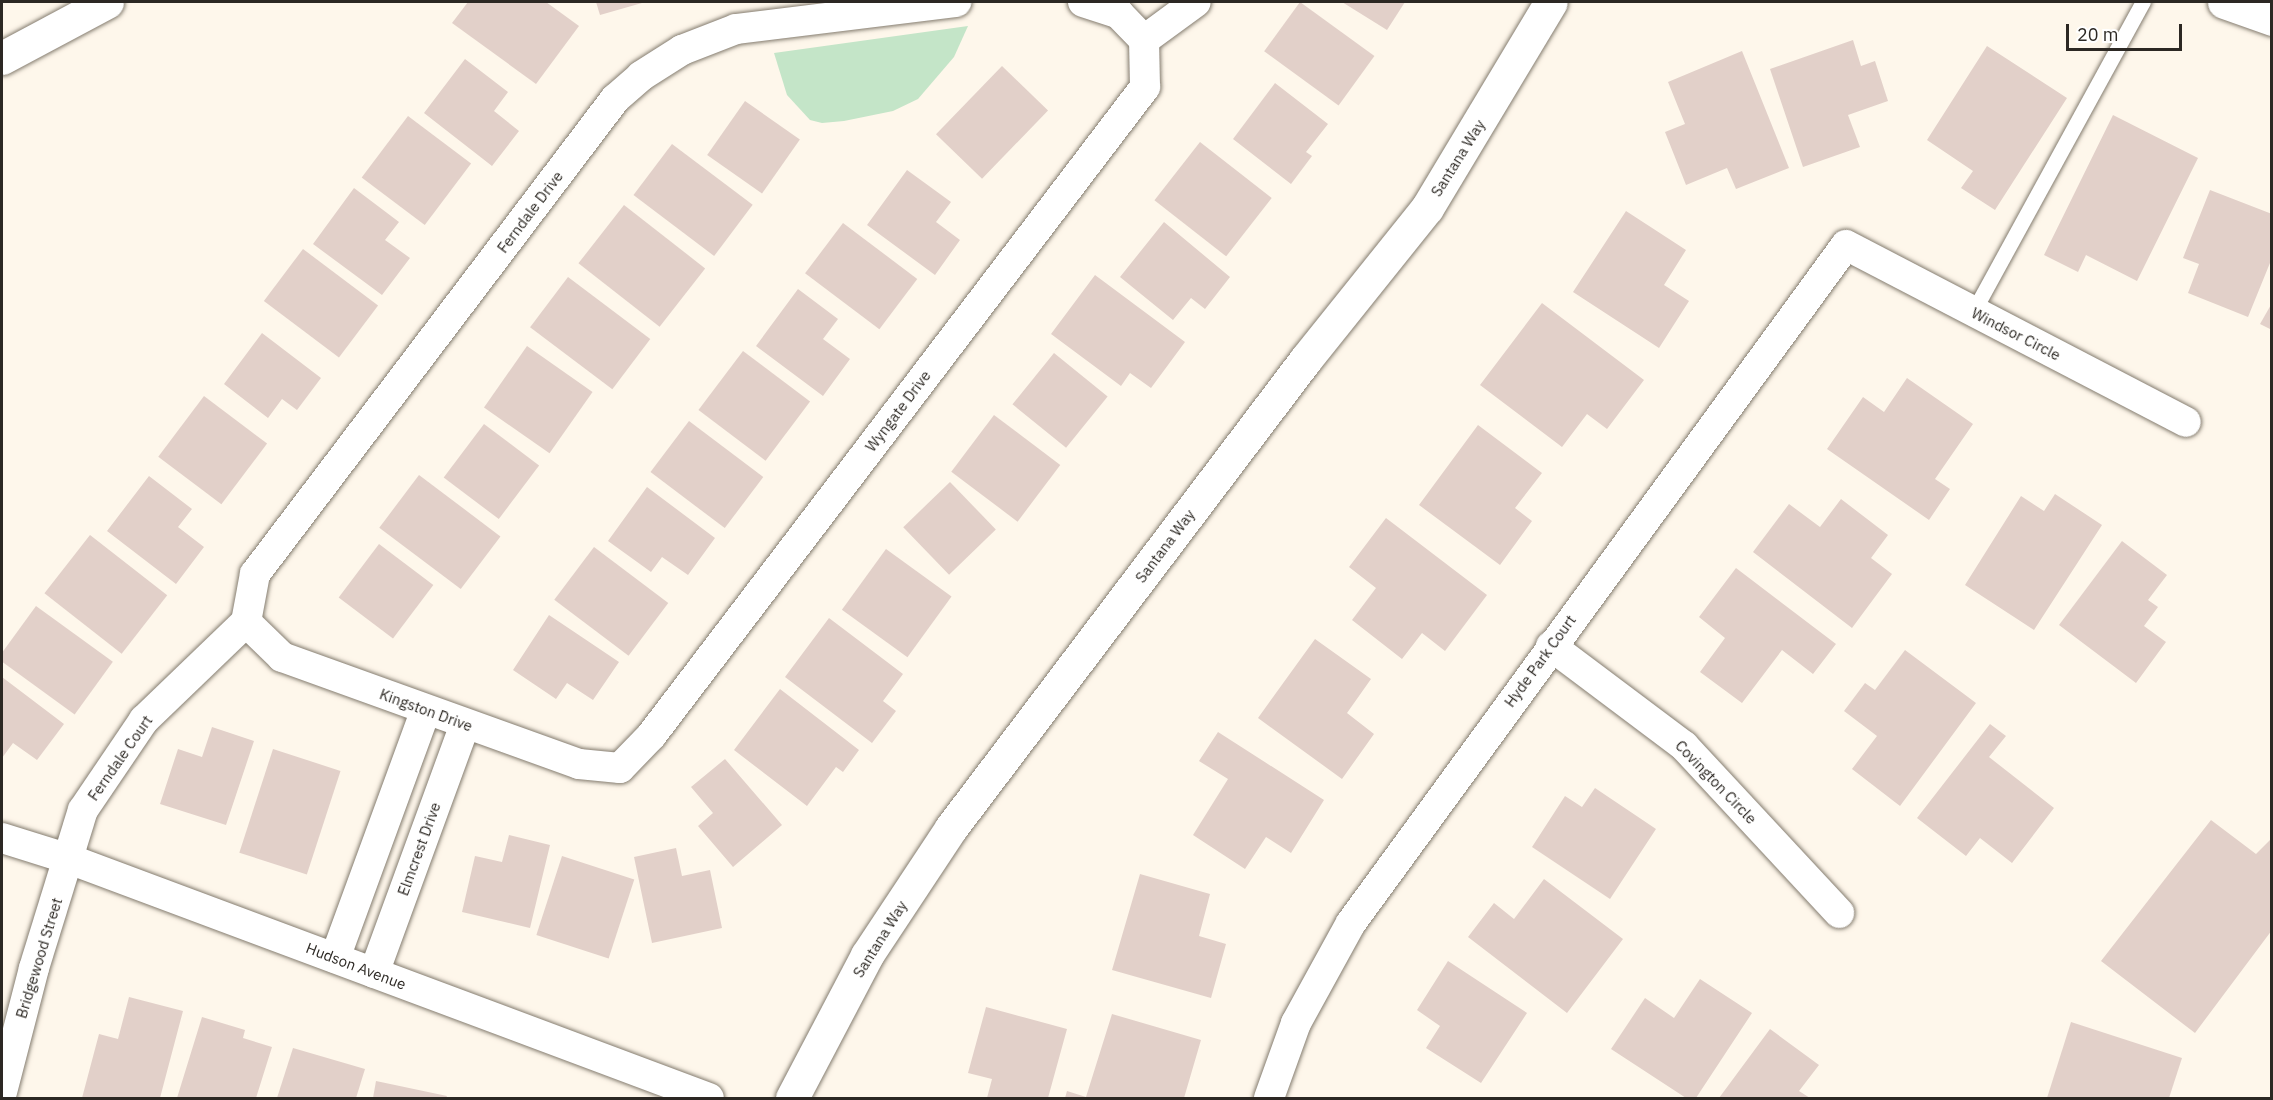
<!DOCTYPE html>
<html>
<head>
<meta charset="utf-8">
<style>
  body { margin:0 }
  #map { position:relative; width:2273px; height:1100px; overflow:hidden; background:#fef7eb; font-family:"IBM Plex Sans",sans-serif }
  div>[style] { position:absolute }
  .green>* { inset:0; background:#c4e5c8 }
  .building>* { inset:0; background:#e2d0c9; transform-origin:0 0 }
  .roads { filter:drop-shadow(0 0 2px #847c6f) drop-shadow(0 0 2px #847c6f) }
  .lane>* { height:15px; margin:-7.5px; padding:0 7.5px; transform-origin:7.5px; border-radius:7.5px; background:#fff }
  .street>* { height:30px; margin:-15px; padding:0 15px; transform-origin:15px; border-radius:15px; background:#fff }
  .secondary>* { height:33px; margin:-16.5px; padding:0 16.5px; transform-origin:16.5px; border-radius:16.5px; background:#fff }
  span { translate:-50% -50%; white-space:nowrap; text-align:center; line-height:1.15; -webkit-text-stroke:4.5px #fff; paint-order:stroke }
  .street-label { font-size:15px; color:#2c2823 }
  .frame { position:absolute; inset:0; border:3px solid #2c2823; pointer-events:none }
  .scale { position:absolute; left:2066px; top:24px; width:116px; height:27px; box-sizing:border-box; border:3px solid #2c2823; border-top:0; padding-left:8px; font-size:18px; line-height:21px; white-space:nowrap; color:#2c2823; -webkit-text-stroke:4px #fff; paint-order:stroke }
</style>
</head>
<body>
<div id="map">
  <div class="green">
    <i style="clip-path:polygon(968px 26px,954px 57px,918px 99px,893px 111px,844px 121px,822px 123px,810px 120px,787px 95px,774px 53px)"></i>
  </div>
  <div class="building">
    <i style="clip-path:polygon(468px 2px,546px 2px,579px 26px,536px 84px,452px 23px)"></i>
    <i style="clip-path:polygon(596px 2px,641px 2px,642px 3px,600px 15px)"></i>
    <i style="left:1300px;top:2px;width:92px;height:61px;rotate:36deg"></i>
    <i style="clip-path:polygon(1342px 2px,1405px 2px,1387px 30px)"></i>
    <i style="clip-path:polygon(1853px 40px,1861px 66px,1875px 61px,1888px 101px,1848px 115px,1860px 147px,1803px 167px,1770px 69px)"></i>
    <i style="clip-path:polygon(1987px 46px,2067px 98px,1995px 210px,1961px 188px,1973px 171px,1927px 140px)"></i>
    <i style="clip-path:polygon(1742px 51px,1789px 168px,1736px 189px,1727px 168px,1686px 185px,1665px 132px,1685px 124px,1668px 82px)"></i>
    <i style="clip-path:polygon(465px 59px,508px 92px,494px 111px,519px 131px,492px 166px,424px 113px)"></i>
    <i style="left:1002px;top:66px;width:64px;height:95px;rotate:44deg"></i>
    <i style="clip-path:polygon(1275px 83px,1328px 124px,1306px 152px,1312px 156px,1291px 184px,1233px 139px)"></i>
    <i style="left:745px;top:101px;width:67px;height:66px;rotate:35deg"></i>
    <i style="clip-path:polygon(2113px 115px,2198px 158px,2137px 281px,2086px 255px,2078px 272px,2044px 255px)"></i>
    <i style="left:408px;top:116px;width:79px;height:77px;rotate:37deg"></i>
    <i style="left:1200px;top:142px;width:91px;height:74px;rotate:38deg"></i>
    <i style="left:672px;top:144px;width:101px;height:64px;rotate:37deg"></i>
    <i style="clip-path:polygon(907px 170px,951px 202px,936px 222px,960px 240px,935px 275px,867px 225px)"></i>
    <i style="clip-path:polygon(354px 188px,399px 222px,385px 240px,410px 258px,382px 295px,313px 244px)"></i>
    <i style="clip-path:polygon(2210px 190px,2272px 214px,2272px 258px,2248px 317px,2188px 293px,2199px 264px,2183px 258px)"></i>
    <i style="left:624px;top:205px;width:103px;height:74px;rotate:38deg"></i>
    <i style="clip-path:polygon(1626px 211px,1686px 250px,1664px 285px,1689px 301px,1659px 348px,1573px 292px)"></i>
    <i style="clip-path:polygon(1164px 222px,1230px 277px,1205px 309px,1191px 298px,1173px 320px,1120px 277px)"></i>
    <i style="left:843px;top:223px;width:93px;height:63px;rotate:37deg"></i>
    <i style="left:303px;top:249px;width:94px;height:65px;rotate:37deg"></i>
    <i style="clip-path:polygon(1095px 275px,1185px 342px,1151px 388px,1130px 373px,1121px 386px,1051px 334px)"></i>
    <i style="left:568px;top:277px;width:103px;height:63px;rotate:37deg"></i>
    <i style="clip-path:polygon(798px 289px,838px 319px,823px 339px,850px 359px,823px 396px,756px 346px)"></i>
    <i style="clip-path:polygon(1542px 303px,1644px 380px,1607px 429px,1587px 414px,1562px 447px,1480px 385px)"></i>
    <i style="clip-path:polygon(2272px 303px,2272px 330px,2260px 324px)"></i>
    <i style="clip-path:polygon(262px 333px,321px 378px,297px 410px,282px 399px,268px 418px,224px 384px)"></i>
    <i style="left:527px;top:346px;width:80px;height:75px;rotate:35deg"></i>
    <i style="left:743px;top:351px;width:84px;height:74px;rotate:37deg"></i>
    <i style="left:1054px;top:353px;width:69px;height:66px;rotate:39deg"></i>
    <i style="clip-path:polygon(1907px 378px,1973px 424px,1935px 479px,1950px 489px,1929px 520px,1827px 449px,1863px 397px,1884px 412px)"></i>
    <i style="left:204px;top:396px;width:79px;height:76px;rotate:37deg"></i>
    <i style="left:994px;top:415px;width:83px;height:71px;rotate:37deg"></i>
    <i style="left:689px;top:421px;width:93px;height:64px;rotate:37deg"></i>
    <i style="left:484px;top:424px;width:69px;height:67px;rotate:37deg"></i>
    <i style="clip-path:polygon(1478px 425px,1542px 473px,1515px 508px,1532px 521px,1500px 565px,1419px 505px)"></i>
    <i style="left:419px;top:475px;width:102px;height:66px;rotate:37deg"></i>
    <i style="clip-path:polygon(149px 476px,192px 509px,178px 527px,204px 547px,176px 584px,107px 531px)"></i>
    <i style="left:950px;top:482px;width:66px;height:65px;rotate:46deg"></i>
    <i style="clip-path:polygon(647px 487px,715px 538px,688px 575px,662px 557px,651px 572px,608px 541px)"></i>
    <i style="clip-path:polygon(2055px 494px,2102px 525px,2034px 630px,1965px 585px,2021px 496px,2044px 511px)"></i>
    <i style="clip-path:polygon(1841px 499px,1888px 535px,1871px 558px,1892px 574px,1852px 628px,1753px 552px,1789px 504px,1820px 527px)"></i>
    <i style="clip-path:polygon(1386px 518px,1487px 595px,1445px 651px,1422px 633px,1402px 659px,1352px 620px,1376px 588px,1349px 567px)"></i>
    <i style="left:90px;top:535px;width:98px;height:74px;rotate:38deg"></i>
    <i style="clip-path:polygon(2122px 541px,2167px 575px,2148px 600px,2158px 607px,2144px 626px,2166px 642px,2136px 683px,2059px 625px)"></i>
    <i style="left:379px;top:544px;width:68px;height:67px;rotate:37deg"></i>
    <i style="left:594px;top:547px;width:93px;height:66px;rotate:37deg"></i>
    <i style="left:886px;top:549px;width:81px;height:75px;rotate:36deg"></i>
    <i style="clip-path:polygon(1736px 568px,1836px 644px,1813px 674px,1782px 650px,1742px 703px,1700px 672px,1725px 638px,1699px 617px)"></i>
    <i style="left:36px;top:606px;width:95px;height:65px;rotate:36deg"></i>
    <i style="clip-path:polygon(549px 615px,619px 662px,593px 700px,567px 683px,556px 699px,513px 670px)"></i>
    <i style="clip-path:polygon(829px 618px,903px 674px,883px 701px,896px 711px,872px 743px,785px 677px)"></i>
    <i style="clip-path:polygon(1315px 639px,1371px 679px,1347px 713px,1374px 734px,1342px 779px,1258px 718px)"></i>
    <i style="clip-path:polygon(1905px 650px,1976px 703px,1900px 806px,1852px 769px,1877px 736px,1844px 711px,1865px 683px,1875px 690px)"></i>
    <i style="clip-path:polygon(2px 677px,64px 724px,37px 760px,13px 743px,2px 758px)"></i>
    <i style="clip-path:polygon(780px 689px,859px 750px,843px 772px,836px 767px,807px 806px,734px 750px)"></i>
    <i style="clip-path:polygon(1990px 724px,2006px 736px,1989px 757px,2054px 808px,2012px 863px,1980px 838px,1966px 856px,1917px 818px)"></i>
    <i style="clip-path:polygon(212px 727px,254px 741px,226px 825px,160px 804px,178px 749px,202px 757px)"></i>
    <i style="clip-path:polygon(1218px 732px,1324px 800px,1291px 853px,1266px 837px,1245px 869px,1193px 835px,1228px 779px,1199px 761px)"></i>
    <i style="left:273px;top:749px;width:71px;height:109px;rotate:18deg"></i>
    <i style="clip-path:polygon(725px 759px,782px 825px,733px 867px,698px 826px,713px 813px,691px 787px)"></i>
    <i style="clip-path:polygon(1595px 788px,1656px 829px,1610px 899px,1532px 847px,1565px 796px,1582px 807px)"></i>
    <i style="clip-path:polygon(2211px 820px,2256px 854px,2272px 838px,2272px 930px,2195px 1033px,2101px 961px)"></i>
    <i style="clip-path:polygon(509px 835px,550px 845px,530px 928px,462px 912px,475px 856px,502px 862px)"></i>
    <i style="clip-path:polygon(676px 848px,682px 876px,710px 870px,722px 928px,652px 943px,634px 857px)"></i>
    <i style="left:562px;top:856px;width:76px;height:83px;rotate:18deg"></i>
    <i style="clip-path:polygon(1140px 874px,1210px 894px,1199px 936px,1226px 944px,1211px 998px,1112px 970px)"></i>
    <i style="clip-path:polygon(1544px 879px,1623px 939px,1567px 1013px,1468px 937px,1494px 903px,1514px 919px)"></i>
    <i style="clip-path:polygon(1448px 961px,1527px 1013px,1481px 1083px,1426px 1048px,1440px 1026px,1417px 1010px)"></i>
    <i style="clip-path:polygon(1700px 979px,1752px 1013px,1696px 1098px,1686px 1098px,1611px 1049px,1645px 998px,1674px 1018px)"></i>
    <i style="clip-path:polygon(129px 997px,183px 1011px,160px 1098px,82px 1098px,99px 1034px,118px 1039px)"></i>
    <i style="clip-path:polygon(986px 1007px,1067px 1029px,1048px 1098px,987px 1098px,992px 1079px,968px 1073px)"></i>
    <i style="clip-path:polygon(1112px 1014px,1201px 1040px,1184px 1098px,1065px 1098px,1067px 1091px,1086px 1097px)"></i>
    <i style="clip-path:polygon(202px 1017px,245px 1030px,243px 1038px,272px 1047px,256px 1098px,177px 1098px)"></i>
    <i style="clip-path:polygon(2071px 1022px,2182px 1058px,2169px 1098px,2047px 1098px)"></i>
    <i style="clip-path:polygon(1770px 1029px,1819px 1065px,1799px 1091px,1810px 1098px,1719px 1098px)"></i>
    <i style="clip-path:polygon(293px 1048px,365px 1069px,356px 1098px,277px 1098px)"></i>
    <i style="clip-path:polygon(376px 1081px,447px 1096px,446px 1098px,373px 1098px)"></i>
  </div>
  <div class="roads">
    <div class="lane">
      <i style="left:1973px;top:312px;width:354px;rotate:-61.3deg"></i>
    </div>
    <div class="street">
      <i style="left:1083px;top:2px;width:38px;rotate:18deg"></i>
      <i style="left:1119px;top:14px;width:36px;rotate:46deg"></i>
      <i style="left:1144px;top:40px;width:64px;rotate:-36.2deg"></i>
      <i style="left:246px;top:622px;width:50px;rotate:44.2deg"></i>
      <i style="left:282px;top:657px;width:316px;rotate:19.8deg"></i>
      <i style="left:579px;top:764px;width:41px;rotate:5.6deg"></i>
      <i style="left:620px;top:768px;width:45px;rotate:-45.9deg"></i>
      <i style="left:651px;top:736px;width:816px;rotate:-52.72deg"></i>
      <i style="left:1145px;top:87px;width:47px;rotate:-91.2deg"></i>
      <i style="left:246px;top:622px;width:49px;rotate:-79.4deg"></i>
      <i style="left:255px;top:574px;width:596px;rotate:-52.84deg"></i>
      <i style="left:615px;top:99px;width:35px;rotate:-41deg"></i>
      <i style="left:641px;top:76px;width:49px;rotate:-32.4deg"></i>
      <i style="left:682px;top:50px;width:58px;rotate:-21.3deg"></i>
      <i style="left:736px;top:29px;width:222px;rotate:-7deg"></i>
      <i style="left:1551px;top:646px;width:166px;rotate:36.9deg"></i>
      <i style="left:1684px;top:746px;width:228px;rotate:47.1deg"></i>
      <i style="left:2px;top:838px;width:70px;rotate:17.4deg"></i>
      <i style="left:69px;top:859px;width:683px;rotate:20.48deg"></i>
      <i style="left:335px;top:958px;width:264px;rotate:-69.9deg"></i>
      <i style="left:374px;top:973px;width:265px;rotate:-69.9deg"></i>
      <i style="left:2px;top:1092px;width:128px;rotate:-75.5deg"></i>
      <i style="left:34px;top:968px;width:165px;rotate:-72.8deg"></i>
      <i style="left:83px;top:810px;width:109px;rotate:-55.9deg"></i>
      <i style="left:144px;top:720px;width:141px;rotate:-43.9deg"></i>
      <i style="left:1269px;top:1098px;width:80px;rotate:-70.2deg"></i>
      <i style="left:1296px;top:1023px;width:114px;rotate:-61.2deg"></i>
      <i style="left:1351px;top:923px;width:839px;rotate:-53.87deg"></i>
      <i style="left:1846px;top:245px;width:383px;rotate:27.5deg"></i>
    </div>
    <div class="secondary">
      <i style="left:2224px;top:2px;width:51px;rotate:19.5deg"></i>
      <i style="left:2px;top:58px;width:119px;rotate:-28.1deg"></i>
      <i style="left:792px;top:1098px;width:161px;rotate:-62.3deg"></i>
      <i style="left:867px;top:955px;width:152px;rotate:-56.5deg"></i>
      <i style="left:951px;top:828px;width:588px;rotate:-52.88deg"></i>
      <i style="left:1306px;top:359px;width:193px;rotate:-51.3deg"></i>
      <i style="left:1427px;top:208px;width:240px;rotate:-59deg"></i>
    </div>
  </div>
  <div class="street-label">
    <span style="left:1458px;top:158px;rotate:-58deg">Santana Way</span>
    <span style="left:530px;top:212px;rotate:-53deg">Ferndale Drive</span>
    <span style="left:2016px;top:334px;rotate:27deg">Windsor Circle</span>
    <span style="left:898px;top:411px;rotate:-53deg">Wyngate Drive</span>
    <span style="left:1165px;top:546px;rotate:-53deg">Santana Way</span>
    <span style="left:1540px;top:661px;rotate:-54deg">Hyde Park Court</span>
    <span style="left:426px;top:710px;rotate:20deg">Kingston Drive</span>
    <span style="left:120px;top:758px;rotate:-55deg">Ferndale Court</span>
    <span style="left:1716px;top:782px;rotate:46deg">Covington Circle</span>
    <span style="left:419px;top:849px;rotate:-70deg">Elmcrest Drive</span>
    <span style="left:880px;top:939px;rotate:-58deg">Santana Way</span>
    <span style="left:39px;top:958px;rotate:-73deg">Bridgewood Street</span>
    <span style="left:356px;top:966px;rotate:21deg">Hudson Avenue</span>
  </div>
  <div class="frame"></div>
  <div class="scale">20 m</div>
</div>
</body>
</html>
